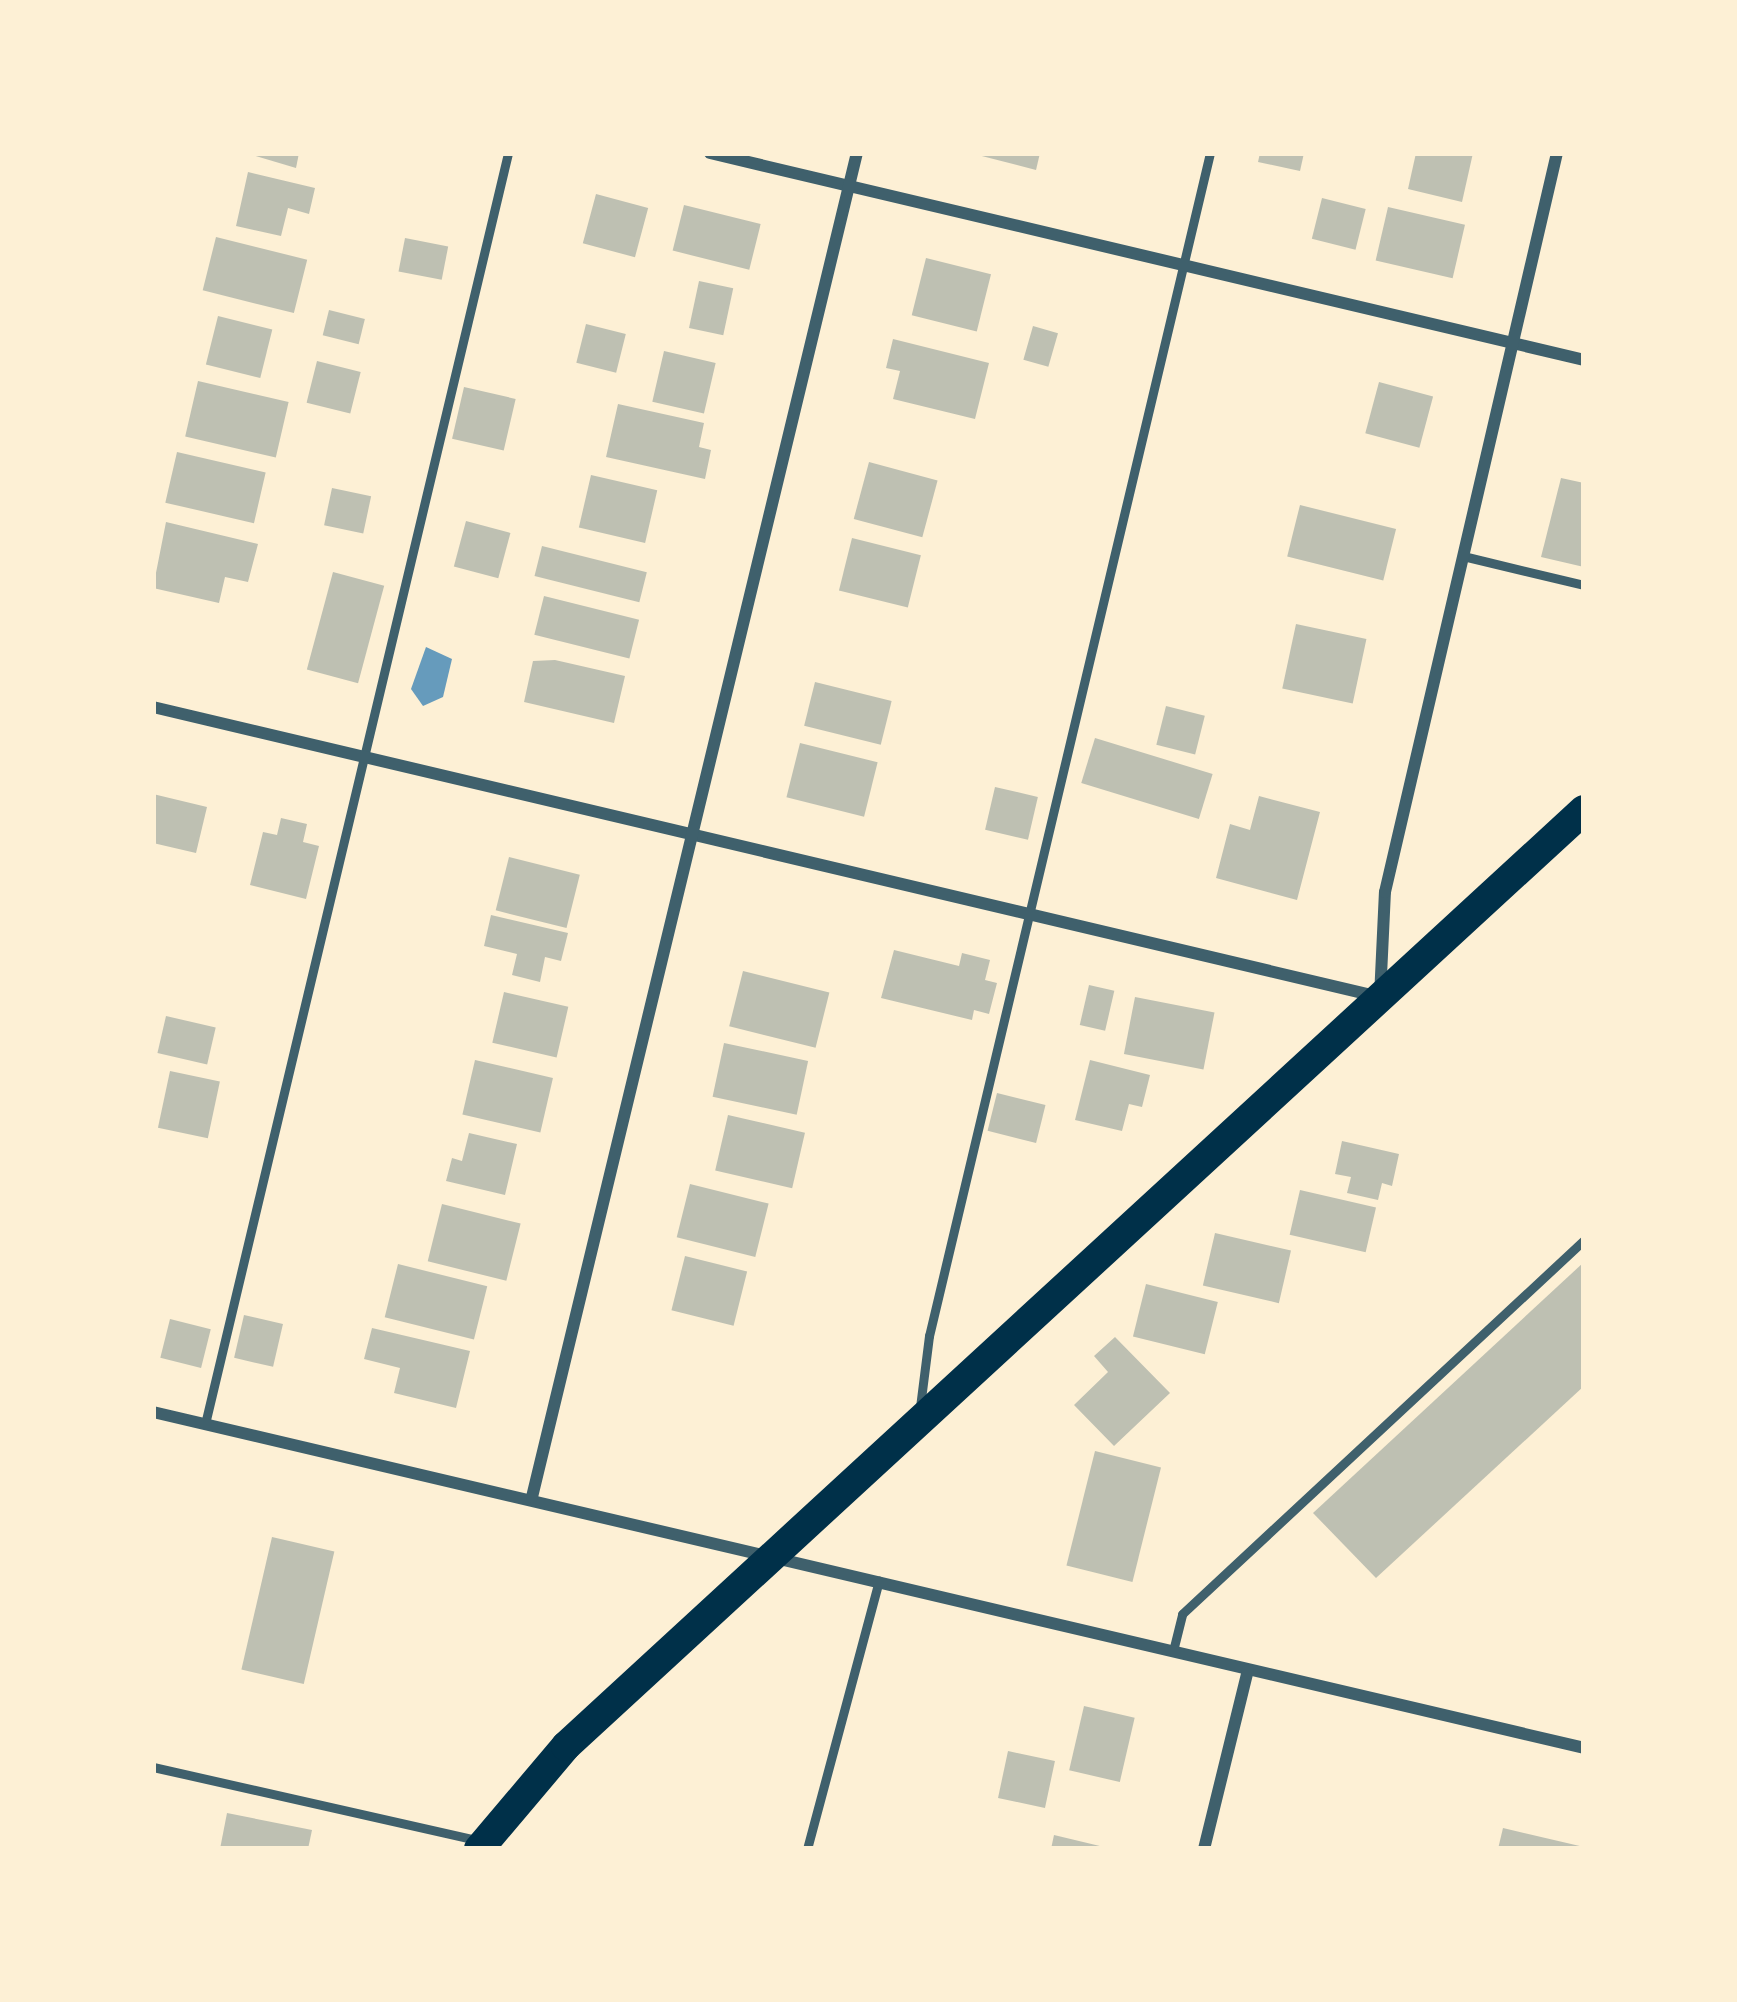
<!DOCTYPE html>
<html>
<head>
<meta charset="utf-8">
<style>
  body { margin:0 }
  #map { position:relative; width:1737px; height:2002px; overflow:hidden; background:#fdf0d5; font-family:Georgia,serif }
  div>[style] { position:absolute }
  .water>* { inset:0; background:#669bbc }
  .building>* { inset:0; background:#bec0b2; transform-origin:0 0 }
  .service>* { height:9px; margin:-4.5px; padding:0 4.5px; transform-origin:4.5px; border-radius:4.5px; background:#3f606c }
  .minor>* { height:12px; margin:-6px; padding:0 6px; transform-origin:6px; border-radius:6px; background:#3f606c }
  .primary>* { height:30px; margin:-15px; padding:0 15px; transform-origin:15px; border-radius:15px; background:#003049 }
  span { translate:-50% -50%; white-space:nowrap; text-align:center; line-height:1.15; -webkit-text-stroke:12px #fdf0d5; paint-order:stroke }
  .frame { position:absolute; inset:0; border:156px solid #fdf0d5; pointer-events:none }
</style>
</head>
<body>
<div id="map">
  <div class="water">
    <i style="clip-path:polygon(426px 647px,452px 659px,443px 697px,423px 706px,411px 689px)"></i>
  </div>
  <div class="building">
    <i style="clip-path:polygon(246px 153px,299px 153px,296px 168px)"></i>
    <i style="clip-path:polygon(970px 153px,1040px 153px,1036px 170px)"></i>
    <i style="clip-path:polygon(1260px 153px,1304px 153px,1300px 171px,1258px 162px)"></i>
    <i style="clip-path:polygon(1416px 153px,1473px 153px,1462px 202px,1408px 189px)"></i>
    <i style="clip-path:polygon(248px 172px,315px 188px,309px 214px,288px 208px,281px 236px,236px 226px)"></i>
    <i style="left:596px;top:194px;width:54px;height:51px;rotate:15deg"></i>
    <i style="left:1322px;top:198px;width:45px;height:42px;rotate:14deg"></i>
    <i style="left:684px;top:205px;width:79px;height:47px;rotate:14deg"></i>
    <i style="left:1388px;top:207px;width:79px;height:55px;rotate:13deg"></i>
    <i style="left:216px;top:237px;width:94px;height:55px;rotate:14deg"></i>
    <i style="left:405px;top:238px;width:44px;height:34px;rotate:11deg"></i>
    <i style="left:926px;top:258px;width:67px;height:59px;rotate:14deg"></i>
    <i style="left:699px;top:281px;width:35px;height:48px;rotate:12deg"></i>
    <i style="left:329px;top:310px;width:37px;height:26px;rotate:14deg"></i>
    <i style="left:218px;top:316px;width:56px;height:50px;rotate:14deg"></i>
    <i style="left:586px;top:324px;width:41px;height:40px;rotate:14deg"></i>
    <i style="left:1033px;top:326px;width:26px;height:35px;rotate:16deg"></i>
    <i style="clip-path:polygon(893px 339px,989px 363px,975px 419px,893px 399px,900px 371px,886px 368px)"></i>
    <i style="left:664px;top:351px;width:53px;height:52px;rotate:13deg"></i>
    <i style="left:317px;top:361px;width:45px;height:43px;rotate:14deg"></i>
    <i style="left:198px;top:381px;width:93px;height:57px;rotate:13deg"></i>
    <i style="left:1379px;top:382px;width:56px;height:53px;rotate:15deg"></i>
    <i style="left:464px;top:387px;width:53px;height:53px;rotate:13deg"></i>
    <i style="clip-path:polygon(618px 404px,704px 423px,699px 447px,711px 450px,705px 479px,606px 457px)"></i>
    <i style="left:177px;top:452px;width:91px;height:52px;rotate:13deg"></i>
    <i style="left:869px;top:462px;width:71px;height:59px;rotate:15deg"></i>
    <i style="left:591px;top:475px;width:68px;height:54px;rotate:13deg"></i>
    <i style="clip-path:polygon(1561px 478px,1584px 483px,1584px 567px,1541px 557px)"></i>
    <i style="left:332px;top:488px;width:40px;height:38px;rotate:12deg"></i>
    <i style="left:1300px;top:505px;width:99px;height:53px;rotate:14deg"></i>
    <i style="left:466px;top:521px;width:46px;height:47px;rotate:15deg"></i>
    <i style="clip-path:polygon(166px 522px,258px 544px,248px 582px,225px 577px,219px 603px,153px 588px)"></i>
    <i style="left:852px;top:538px;width:71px;height:54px;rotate:14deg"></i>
    <i style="left:542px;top:546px;width:108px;height:31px;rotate:14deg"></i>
    <i style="left:333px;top:572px;width:53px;height:101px;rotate:15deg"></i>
    <i style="left:544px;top:596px;width:98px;height:40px;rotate:14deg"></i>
    <i style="left:1296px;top:624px;width:72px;height:66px;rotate:12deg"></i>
    <i style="clip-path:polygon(555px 660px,625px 676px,614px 723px,524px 702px,533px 661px)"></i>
    <i style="left:815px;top:682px;width:79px;height:45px;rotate:14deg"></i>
    <i style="left:1166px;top:706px;width:40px;height:40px;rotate:14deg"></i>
    <i style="left:1095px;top:738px;width:123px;height:47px;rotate:17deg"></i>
    <i style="left:800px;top:743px;width:80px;height:56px;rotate:14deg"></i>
    <i style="left:995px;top:787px;width:44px;height:44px;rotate:13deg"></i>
    <i style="clip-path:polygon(153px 794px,207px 807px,196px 853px,153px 843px)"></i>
    <i style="clip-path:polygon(1259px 796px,1320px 812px,1297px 900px,1216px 878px,1230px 824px,1250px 830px)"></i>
    <i style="clip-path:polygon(281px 818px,307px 824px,303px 842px,319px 846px,306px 899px,250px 885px,263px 832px,277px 835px)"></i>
    <i style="left:509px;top:857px;width:73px;height:55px;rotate:14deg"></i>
    <i style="clip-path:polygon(491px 915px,568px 933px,561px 961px,545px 957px,540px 982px,512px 975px,517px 954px,484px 946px)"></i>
    <i style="clip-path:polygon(894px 950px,959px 966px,962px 953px,990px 960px,985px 980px,997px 983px,989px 1014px,974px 1010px,972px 1020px,881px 998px)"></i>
    <i style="left:743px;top:971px;width:89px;height:57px;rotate:14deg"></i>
    <i style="left:1089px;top:985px;width:26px;height:41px;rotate:13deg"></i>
    <i style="left:504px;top:992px;width:66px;height:52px;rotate:13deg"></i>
    <i style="left:1135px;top:997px;width:81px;height:58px;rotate:11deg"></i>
    <i style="left:166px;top:1016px;width:51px;height:38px;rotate:13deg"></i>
    <i style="left:724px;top:1043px;width:86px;height:55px;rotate:12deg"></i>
    <i style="left:475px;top:1060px;width:80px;height:56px;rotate:13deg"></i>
    <i style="clip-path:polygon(1090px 1060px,1150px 1075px,1142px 1107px,1129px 1104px,1122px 1131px,1075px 1120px)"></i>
    <i style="left:170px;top:1071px;width:51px;height:58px;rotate:12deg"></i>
    <i style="left:997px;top:1093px;width:50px;height:39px;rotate:14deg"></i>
    <i style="left:728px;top:1115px;width:79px;height:57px;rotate:13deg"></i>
    <i style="clip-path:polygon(469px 1133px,517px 1144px,505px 1195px,446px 1181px,452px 1158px,462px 1161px)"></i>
    <i style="clip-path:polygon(1342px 1141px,1399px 1154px,1392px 1186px,1382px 1183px,1378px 1200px,1347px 1193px,1351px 1177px,1335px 1174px)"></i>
    <i style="left:690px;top:1184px;width:81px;height:55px;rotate:14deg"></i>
    <i style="left:1300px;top:1190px;width:78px;height:46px;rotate:13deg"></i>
    <i style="left:442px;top:1204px;width:81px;height:59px;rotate:14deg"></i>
    <i style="left:1215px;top:1233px;width:78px;height:54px;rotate:13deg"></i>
    <i style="left:685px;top:1256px;width:64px;height:56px;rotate:14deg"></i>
    <i style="clip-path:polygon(1584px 1262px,1584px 1386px,1376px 1578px,1313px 1513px)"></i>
    <i style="left:398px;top:1264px;width:92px;height:55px;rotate:14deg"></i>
    <i style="left:1146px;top:1284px;width:74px;height:54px;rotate:14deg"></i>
    <i style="left:244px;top:1315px;width:40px;height:44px;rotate:13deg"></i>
    <i style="left:170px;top:1319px;width:42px;height:40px;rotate:14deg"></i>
    <i style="clip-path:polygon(372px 1328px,470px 1351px,456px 1408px,394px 1393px,400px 1368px,364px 1359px)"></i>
    <i style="clip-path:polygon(1115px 1337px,1170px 1393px,1114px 1446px,1074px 1405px,1108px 1372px,1094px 1356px)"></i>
    <i style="left:1095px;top:1451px;width:68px;height:118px;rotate:14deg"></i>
    <i style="left:272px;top:1537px;width:64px;height:136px;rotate:13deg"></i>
    <i style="left:1084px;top:1706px;width:52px;height:66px;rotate:13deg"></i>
    <i style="left:1008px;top:1751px;width:48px;height:48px;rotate:12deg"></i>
    <i style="clip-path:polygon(227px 1813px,312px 1830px,308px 1849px,220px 1849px)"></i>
    <i style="clip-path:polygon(1503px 1828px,1584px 1847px,1584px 1849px,1498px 1849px)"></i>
    <i style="clip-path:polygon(1054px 1835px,1104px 1847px,1104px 1849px,1051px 1849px)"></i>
  </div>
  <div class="service">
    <i style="left:1463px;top:556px;width:124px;rotate:13.5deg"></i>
    <i style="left:920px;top:1407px;width:72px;rotate:-82.8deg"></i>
    <i style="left:929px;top:1336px;width:1216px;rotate:-76.64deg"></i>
    <i style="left:205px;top:1424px;width:1307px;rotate:-76.59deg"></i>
    <i style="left:1173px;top:1651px;width:38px;rotate:-76deg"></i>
    <i style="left:1182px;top:1614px;width:549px;rotate:-42.93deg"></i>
    <i style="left:153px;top:1767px;width:331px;rotate:12.7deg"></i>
    <i style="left:807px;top:1849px;width:278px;rotate:-75deg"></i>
  </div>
  <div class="minor">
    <i style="left:710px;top:153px;width:898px;rotate:13.32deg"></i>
    <i style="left:153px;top:707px;width:1261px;rotate:13.3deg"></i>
    <i style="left:1380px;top:997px;width:105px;rotate:-87.3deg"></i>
    <i style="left:1385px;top:892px;width:759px;rotate:-76.9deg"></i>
    <i style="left:153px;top:1412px;width:1470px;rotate:13.21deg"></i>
    <i style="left:532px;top:1497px;width:1383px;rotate:-76.41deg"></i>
    <i style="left:1204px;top:1849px;width:184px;rotate:-76.2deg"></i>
  </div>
  <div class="primary">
    <i style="left:479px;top:1849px;width:135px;rotate:-49.8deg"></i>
    <i style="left:566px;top:1746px;width:1383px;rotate:-42.6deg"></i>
  </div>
  <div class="frame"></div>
</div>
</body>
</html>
